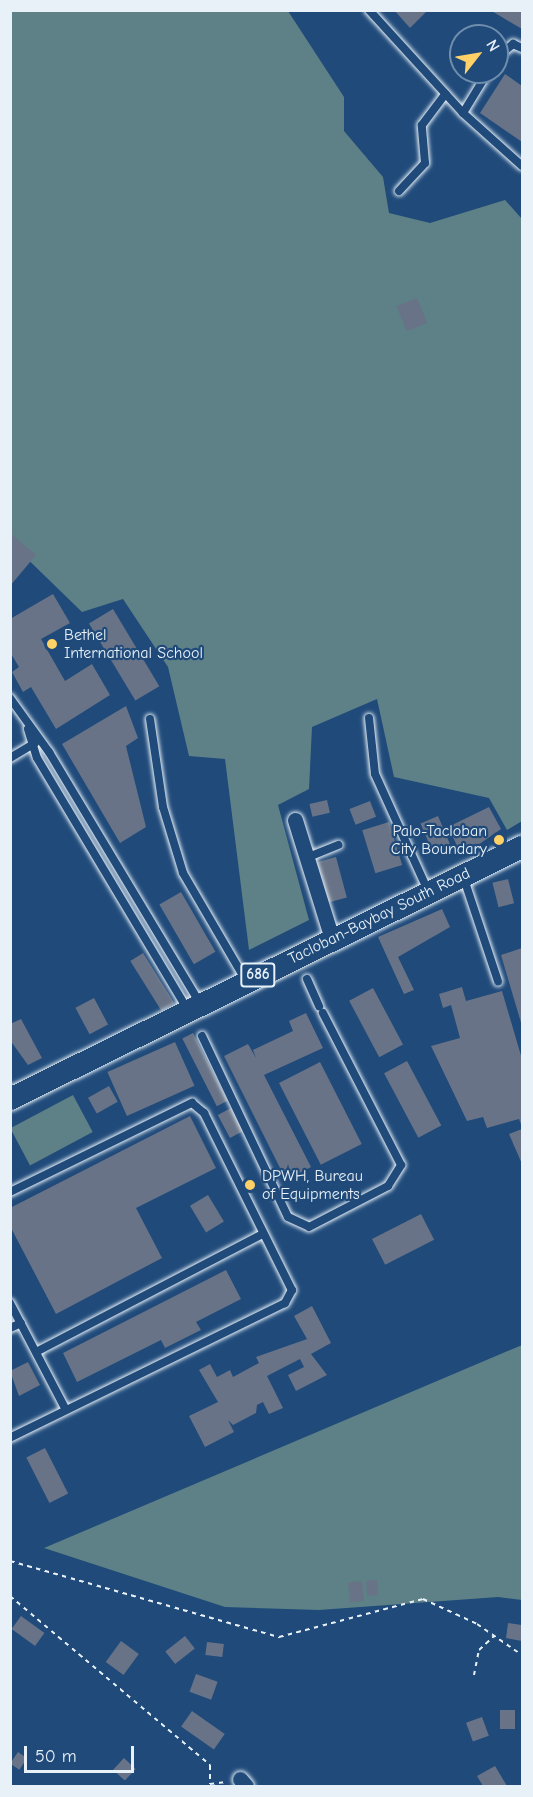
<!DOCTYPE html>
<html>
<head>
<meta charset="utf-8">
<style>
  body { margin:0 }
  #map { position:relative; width:533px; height:1797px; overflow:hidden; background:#1f4a7a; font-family:"Comic Neue",sans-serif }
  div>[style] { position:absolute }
  .green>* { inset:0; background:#5d8186; transform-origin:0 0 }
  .building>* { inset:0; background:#687387; transform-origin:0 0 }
  .path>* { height:2px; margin-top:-1px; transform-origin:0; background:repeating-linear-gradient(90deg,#e8f1f8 0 4.5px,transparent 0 9px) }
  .roads { filter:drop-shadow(0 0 2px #e8f1f8) drop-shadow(0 0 2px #e8f1f8) }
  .service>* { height:8px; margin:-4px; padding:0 4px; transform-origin:4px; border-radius:4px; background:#1f4a7a }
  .minor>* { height:15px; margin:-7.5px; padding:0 7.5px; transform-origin:7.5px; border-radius:7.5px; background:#1f4a7a }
  .primary>* { height:22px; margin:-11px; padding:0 11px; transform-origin:11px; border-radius:11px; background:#1f4a7a }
  .dots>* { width:16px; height:16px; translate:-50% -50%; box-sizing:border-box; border:3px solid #1f4a7a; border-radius:50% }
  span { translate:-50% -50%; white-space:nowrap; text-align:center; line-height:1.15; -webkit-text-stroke:4.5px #1f4a7a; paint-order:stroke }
  .shield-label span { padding:2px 4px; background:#1f4a7a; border:2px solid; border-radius:4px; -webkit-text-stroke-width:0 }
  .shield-label { font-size:15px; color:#e8f1f8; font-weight:700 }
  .poi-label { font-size:16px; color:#e8f1f8 }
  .left { translate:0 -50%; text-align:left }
  .right { translate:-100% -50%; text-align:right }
  .street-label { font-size:16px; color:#e8f1f8 }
  .frame { position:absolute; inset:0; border:12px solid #e8f1f8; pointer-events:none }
  .north { position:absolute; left:449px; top:24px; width:60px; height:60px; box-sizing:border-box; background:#1f4a7a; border:2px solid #6f8dac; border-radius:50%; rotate:59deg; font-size:16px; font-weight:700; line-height:24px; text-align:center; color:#e8f1f8 }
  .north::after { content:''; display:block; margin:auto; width:21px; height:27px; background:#ffd166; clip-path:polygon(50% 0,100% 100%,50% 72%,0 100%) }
  .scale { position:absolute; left:24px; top:1746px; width:110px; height:27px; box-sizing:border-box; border:3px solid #e8f1f8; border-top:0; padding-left:8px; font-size:18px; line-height:21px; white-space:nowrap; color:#e8f1f8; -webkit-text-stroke:4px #1f4a7a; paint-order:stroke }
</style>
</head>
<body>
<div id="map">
  <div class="green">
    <i style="clip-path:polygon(11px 11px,288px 11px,344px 97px,344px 131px,383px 177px,389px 213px,430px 223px,505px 200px,522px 219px,522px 821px,507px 830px,489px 798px,394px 777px,377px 699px,312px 727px,309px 789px,278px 805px,309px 920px,249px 950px,225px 759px,189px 756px,168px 667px,123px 599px,82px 612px,11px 543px)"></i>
    <i style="left:73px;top:1095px;width:42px;height:71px;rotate:62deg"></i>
    <i style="clip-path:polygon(522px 1345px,522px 1600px,498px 1597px,319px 1610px,225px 1607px,44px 1548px)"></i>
  </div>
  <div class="building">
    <i style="clip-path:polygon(394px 10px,428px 10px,410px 28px)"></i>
    <i style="clip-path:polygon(490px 10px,522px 10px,522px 29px)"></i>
    <i style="clip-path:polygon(505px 74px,522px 86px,522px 142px,480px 113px)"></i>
    <i style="left:417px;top:298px;width:27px;height:22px;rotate:68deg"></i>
    <i style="clip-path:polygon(10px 533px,36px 555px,10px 586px)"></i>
    <i style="clip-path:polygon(53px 594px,70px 623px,41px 639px,65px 681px,92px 664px,110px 695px,56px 729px,31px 687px,23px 692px,12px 672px,19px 667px,10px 652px,10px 619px)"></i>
    <i style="left:113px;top:609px;width:90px;height:28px;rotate:59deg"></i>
    <i style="clip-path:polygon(126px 706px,138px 738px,126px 746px,146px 827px,120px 843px,62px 744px)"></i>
    <i style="left:327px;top:800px;width:13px;height:18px;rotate:77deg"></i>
    <i style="left:370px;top:801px;width:17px;height:22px;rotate:69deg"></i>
    <i style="clip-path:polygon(489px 807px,501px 829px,462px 856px,448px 827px)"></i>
    <i style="left:438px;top:816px;width:34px;height:19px;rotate:67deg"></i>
    <i style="left:389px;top:822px;width:45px;height:28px;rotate:73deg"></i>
    <i style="left:336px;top:857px;width:42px;height:20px;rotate:75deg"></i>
    <i style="left:508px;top:879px;width:25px;height:16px;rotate:76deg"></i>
    <i style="left:181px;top:892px;width:69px;height:25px;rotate:60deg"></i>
    <i style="clip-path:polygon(442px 909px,450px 927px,398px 957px,414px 990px,404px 994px,378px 937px)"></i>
    <i style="clip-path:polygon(522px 948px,522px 1026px,501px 955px)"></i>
    <i style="left:143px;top:953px;width:59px;height:15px;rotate:58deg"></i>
    <i style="clip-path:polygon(462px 987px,466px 1001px,502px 991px,522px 1059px,522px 1127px,519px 1119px,487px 1128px,483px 1117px,467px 1121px,431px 1046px,460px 1038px,451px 1005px,443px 1008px,439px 994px)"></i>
    <i style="left:373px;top:988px;width:64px;height:27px;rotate:62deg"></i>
    <i style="left:94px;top:998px;width:30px;height:21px;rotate:62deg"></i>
    <i style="clip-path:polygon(306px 1013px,323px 1048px,264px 1075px,311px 1167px,286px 1180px,224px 1056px,248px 1044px,256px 1058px,253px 1050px,293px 1031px,289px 1021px)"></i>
    <i style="clip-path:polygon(21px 1019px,42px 1058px,28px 1065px,10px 1040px,10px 1024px)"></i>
    <i style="left:193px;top:1033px;width:76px;height:12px;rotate:63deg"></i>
    <i style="left:175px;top:1042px;width:48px;height:74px;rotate:66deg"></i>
    <i style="left:407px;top:1061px;width:73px;height:26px;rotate:62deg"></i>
    <i style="left:320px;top:1062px;width:92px;height:46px;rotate:63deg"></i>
    <i style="left:109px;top:1086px;width:18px;height:24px;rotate:61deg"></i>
    <i style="left:231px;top:1108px;width:26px;height:15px;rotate:62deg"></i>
    <i style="clip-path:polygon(190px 1116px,216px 1168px,136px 1208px,162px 1258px,56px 1314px,10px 1226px,10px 1208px)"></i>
    <i style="clip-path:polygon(522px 1129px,522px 1164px,509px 1134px)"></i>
    <i style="left:208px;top:1195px;width:31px;height:21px;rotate:59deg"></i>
    <i style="left:421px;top:1214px;width:29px;height:55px;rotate:63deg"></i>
    <i style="clip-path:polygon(226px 1270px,241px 1299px,196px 1322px,201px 1330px,165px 1348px,161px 1340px,77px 1382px,63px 1353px)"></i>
    <i style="clip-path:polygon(312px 1306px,331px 1343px,311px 1354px,327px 1375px,296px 1391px,288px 1375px,304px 1367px,300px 1359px,267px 1376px,283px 1408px,269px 1414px,263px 1402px,257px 1405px,256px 1413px,233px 1425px,228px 1420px,234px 1432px,205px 1447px,189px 1416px,218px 1402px,199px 1370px,210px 1364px,217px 1377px,230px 1370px,233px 1377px,259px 1363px,256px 1357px,307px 1339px,294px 1316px)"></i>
    <i style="clip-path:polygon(28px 1362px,40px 1385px,19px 1396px,10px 1371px)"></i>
    <i style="left:45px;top:1448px;width:51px;height:21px;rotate:63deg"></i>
    <i style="left:377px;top:1580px;width:15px;height:11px;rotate:86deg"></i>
    <i style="left:362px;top:1581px;width:20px;height:14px;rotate:84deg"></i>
    <i style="left:21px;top:1616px;width:29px;height:16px;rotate:36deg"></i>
    <i style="clip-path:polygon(508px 1623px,522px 1625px,522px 1641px,506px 1638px)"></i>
    <i style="left:185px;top:1636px;width:16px;height:25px;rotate:52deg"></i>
    <i style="left:121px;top:1641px;width:22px;height:26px;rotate:36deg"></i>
    <i style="left:207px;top:1642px;width:17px;height:13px;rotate:7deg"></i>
    <i style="left:196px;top:1674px;width:23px;height:19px;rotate:20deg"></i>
    <i style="left:500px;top:1710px;width:15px;height:19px"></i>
    <i style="left:192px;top:1711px;width:40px;height:19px;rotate:35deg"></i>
    <i style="left:482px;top:1717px;width:20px;height:17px;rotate:70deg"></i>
    <i style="left:18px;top:1752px;width:11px;height:14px;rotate:34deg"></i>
    <i style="left:124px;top:1758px;width:16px;height:16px;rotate:43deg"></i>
    <i style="clip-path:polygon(495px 1766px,507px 1786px,483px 1786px,477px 1776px)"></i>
  </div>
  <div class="path">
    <i style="left:10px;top:1561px;width:280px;rotate:15.8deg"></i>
    <i style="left:279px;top:1637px;width:149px;rotate:-14.8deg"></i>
    <i style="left:423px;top:1599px;width:60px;rotate:24.8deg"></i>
    <i style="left:477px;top:1624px;width:55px;rotate:34.6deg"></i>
    <i style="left:10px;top:1596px;width:262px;rotate:40.2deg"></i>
    <i style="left:210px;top:1765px;width:19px;rotate:90deg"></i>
    <i style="left:210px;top:1784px;width:16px;rotate:-7deg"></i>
    <i style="left:474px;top:1675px;width:25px;rotate:-79deg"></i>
    <i style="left:479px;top:1650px;width:21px;rotate:-43deg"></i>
  </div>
  <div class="roads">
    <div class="service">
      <i style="left:369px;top:10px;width:139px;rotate:47.6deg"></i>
      <i style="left:497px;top:57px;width:21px;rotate:-39deg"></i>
      <i style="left:513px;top:44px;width:10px;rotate:24deg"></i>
      <i style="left:488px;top:72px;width:48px;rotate:121.4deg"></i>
      <i style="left:463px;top:113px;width:79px;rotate:41.9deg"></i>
      <i style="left:399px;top:191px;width:38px;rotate:-47deg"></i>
      <i style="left:425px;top:163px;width:38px;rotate:-95deg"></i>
      <i style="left:422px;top:125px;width:39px;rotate:-53deg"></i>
      <i style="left:10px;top:698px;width:67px;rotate:54.2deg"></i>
      <i style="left:49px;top:752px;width:293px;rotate:59deg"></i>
      <i style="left:369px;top:718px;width:56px;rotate:83.9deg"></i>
      <i style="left:375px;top:774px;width:128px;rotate:65.6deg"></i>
      <i style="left:150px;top:719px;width:89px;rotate:81.6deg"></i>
      <i style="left:163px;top:807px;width:69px;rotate:73.1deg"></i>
      <i style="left:183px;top:873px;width:125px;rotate:59.7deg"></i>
      <i style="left:28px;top:729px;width:30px;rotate:73deg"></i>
      <i style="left:37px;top:758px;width:294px;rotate:59.1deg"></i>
      <i style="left:10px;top:758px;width:29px;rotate:-31deg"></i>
      <i style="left:306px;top:858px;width:35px;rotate:-22deg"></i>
      <i style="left:464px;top:879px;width:108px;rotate:71.6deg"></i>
      <i style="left:307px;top:979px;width:30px;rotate:66deg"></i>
      <i style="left:202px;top:1036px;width:200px;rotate:64.6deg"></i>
      <i style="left:288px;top:1217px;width:23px;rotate:25deg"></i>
      <i style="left:309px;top:1227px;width:89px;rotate:-27.4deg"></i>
      <i style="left:388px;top:1186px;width:25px;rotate:-58deg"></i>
      <i style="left:401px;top:1165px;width:171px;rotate:-117.2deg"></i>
      <i style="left:10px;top:1192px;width:203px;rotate:-26.1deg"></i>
      <i style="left:192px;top:1103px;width:16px;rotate:40deg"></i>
      <i style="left:204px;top:1113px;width:198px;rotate:63.6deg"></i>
      <i style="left:292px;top:1290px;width:15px;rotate:118deg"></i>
      <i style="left:285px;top:1303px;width:306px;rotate:153.9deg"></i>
      <i style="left:10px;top:1303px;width:119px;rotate:62.4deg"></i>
      <i style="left:10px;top:1328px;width:12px;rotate:-24deg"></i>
      <i style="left:36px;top:1352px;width:256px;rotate:-27.5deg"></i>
    </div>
    <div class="minor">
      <i style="left:295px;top:820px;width:125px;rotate:72.7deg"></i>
      <i style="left:240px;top:1779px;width:9px;rotate:49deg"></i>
    </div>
    <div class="primary">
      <i style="left:10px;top:1099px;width:571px;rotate:-26.21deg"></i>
    </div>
  </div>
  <div class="dots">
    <i style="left:52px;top:644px;background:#ffd166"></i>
    <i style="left:499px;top:840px;background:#ffd166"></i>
    <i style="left:250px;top:1185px;background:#ffd166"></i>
  </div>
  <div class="shield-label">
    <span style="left:258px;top:975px">686</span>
  </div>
  <div class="poi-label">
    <span class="left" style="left:64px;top:644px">Bethel<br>International School</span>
    <span class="right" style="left:487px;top:840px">Palo-Tacloban<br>City Boundary</span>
    <span class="left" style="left:262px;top:1185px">DPWH, Bureau<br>of Equipments</span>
  </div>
  <div class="street-label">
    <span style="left:379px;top:916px;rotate:-26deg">Tacloban-Baybay South Road</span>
  </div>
  <div class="frame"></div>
  <div class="north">N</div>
  <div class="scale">50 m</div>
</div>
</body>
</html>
